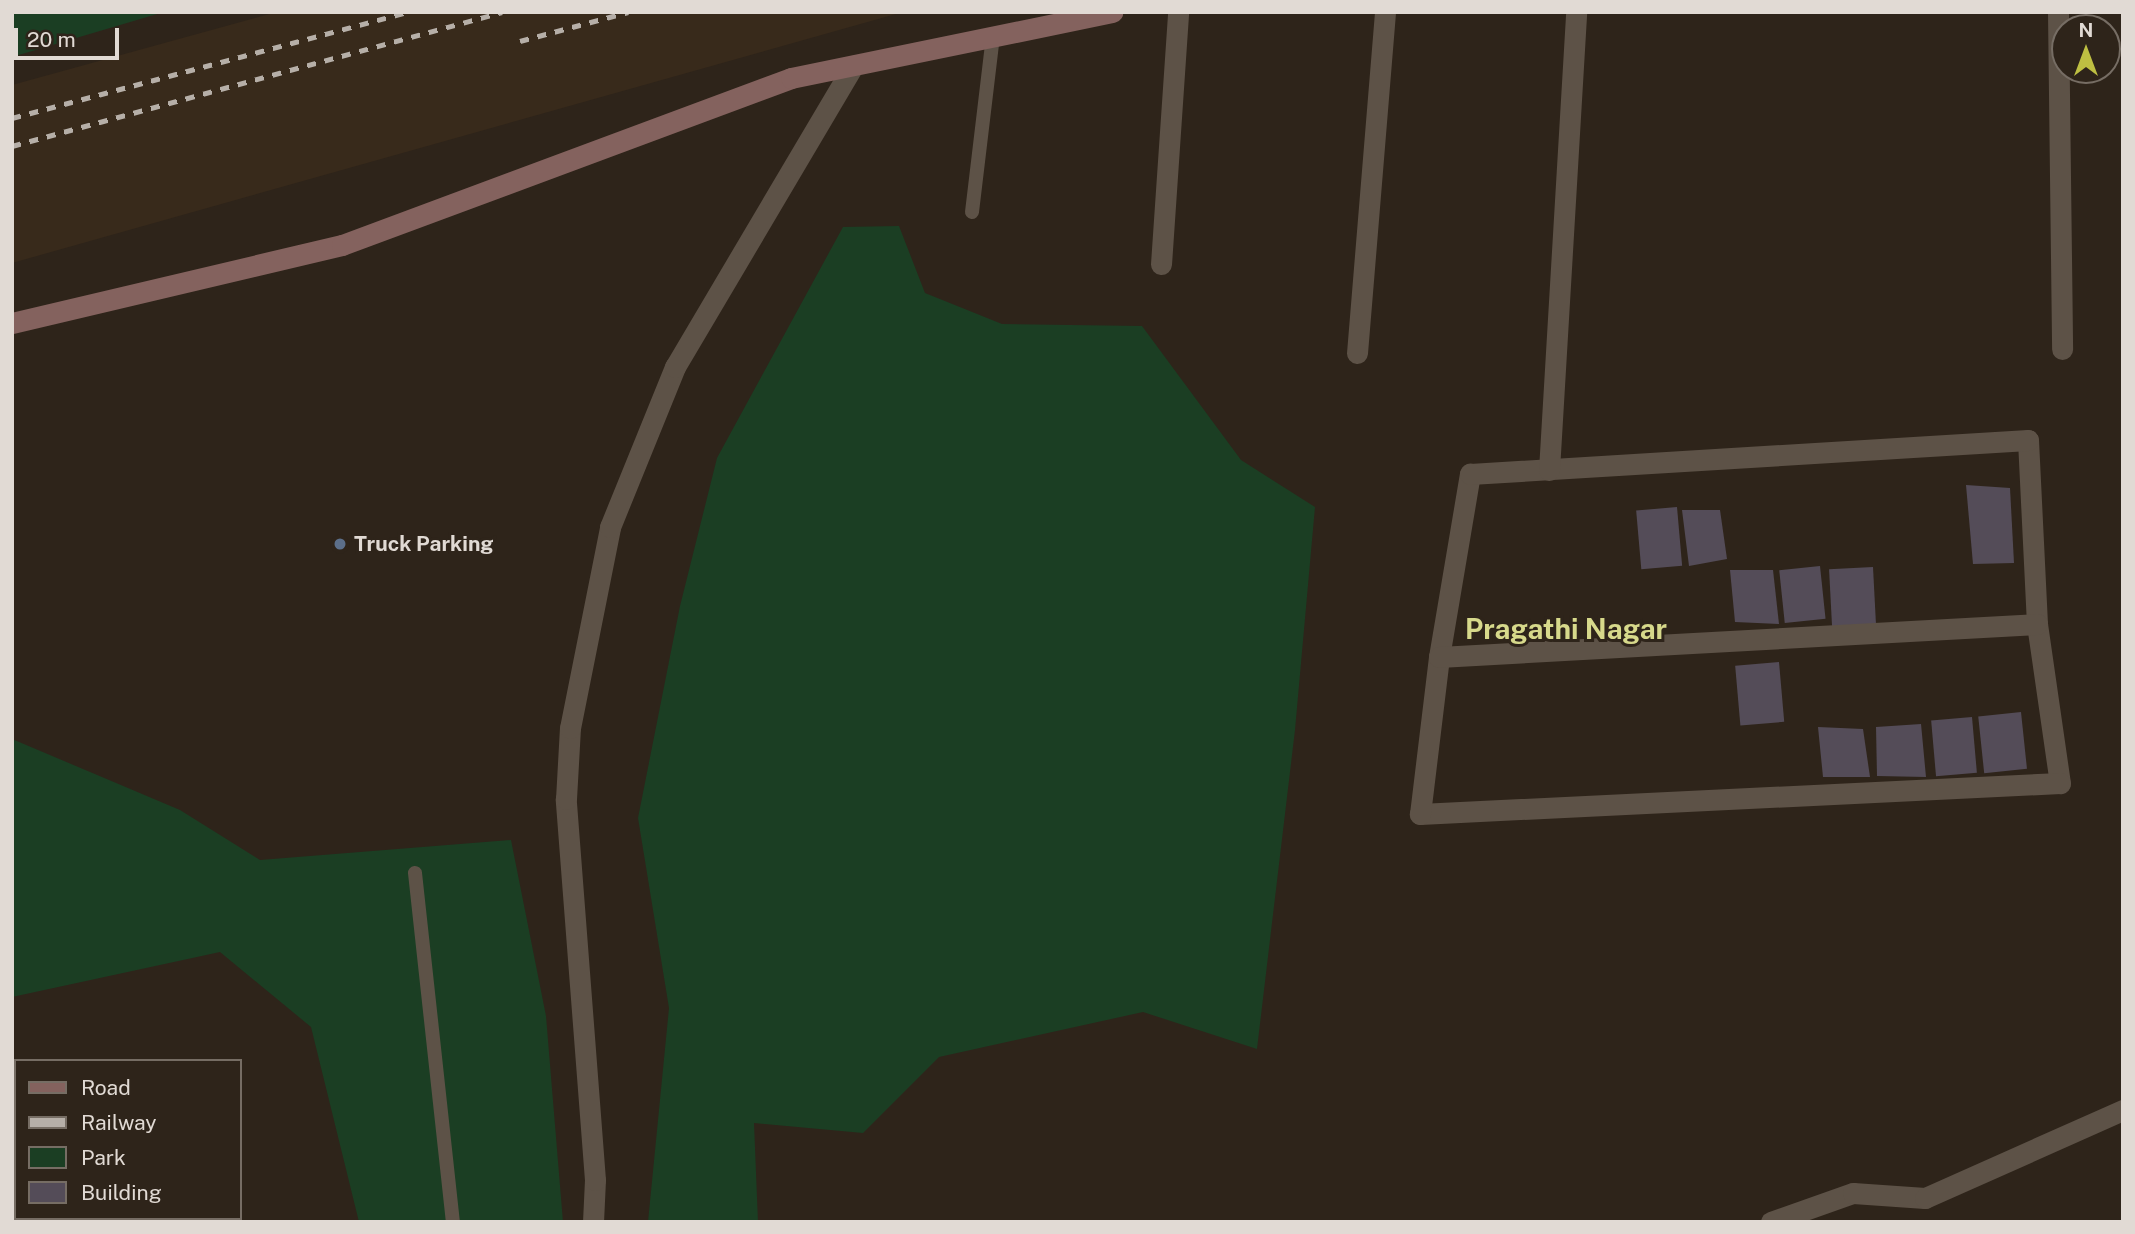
<!DOCTYPE html>
<html>
<head>
<meta charset="utf-8">
<style>
  body { margin:0 }
  #map { position:relative; width:2135px; height:1234px; overflow:hidden; background:#2e241a; font-family:"Public Sans",sans-serif }
  div>[style] { position:absolute }
  .built>* { inset:0; background:#382a1b }
  .green>* { inset:0; background:#1b3e23 }
  .building>* { inset:0; background:#544c58; transform-origin:0 0 }
  .lane>* { height:14px; margin:-7px; padding:0 7px; transform-origin:7px; border-radius:7px; background:#5d5247 }
  .street>* { height:21px; margin:-10.5px; padding:0 10.5px; transform-origin:10.5px; border-radius:10.5px; background:#5d5247 }
  .secondary>* { height:21px; margin:-10.5px; padding:0 10.5px; transform-origin:10.5px; border-radius:10.5px; background:#84625e }
  .rail>* { height:5px; margin-top:-2.5px; transform-origin:0; background:repeating-linear-gradient(90deg,#b6afa8 0 9px,transparent 0 18px) }
  .dots>* { width:19px; height:19px; translate:-50% -50%; box-sizing:border-box; border:4px solid #2e241a; border-radius:50% }
  span { translate:-50% -50%; white-space:nowrap; text-align:center; line-height:1.15; -webkit-text-stroke:6px #2e241a; paint-order:stroke }
  .poi-label { font-size:21px; color:#e1dad4; font-weight:700 }
  .left { translate:0 -50%; text-align:left }
  .district-label { font-size:28px; color:#d7d98b; font-weight:700 }
  .frame { position:absolute; inset:0; border:14px solid #e1dad4; pointer-events:none }
  .legend { position:absolute; left:14px; top:1059px; width:228px; height:161px; box-sizing:border-box; background:#2e241a; border:2px solid #766d64; margin:0; padding:9px 12px; list-style:none; font-size:21px; color:#e1dad4 }
  .legend li { display:flex; align-items:center; gap:14px; height:35px }
  .legend b { width:35px; border:2px solid #766d64 }
  .north { position:absolute; left:2051px; top:14px; width:70px; height:70px; box-sizing:border-box; background:#2e241a; border:2px solid #766d64; border-radius:50%; rotate:0deg; font-size:19px; font-weight:700; line-height:28px; text-align:center; color:#e1dad4 }
  .north::after { content:''; display:block; margin:auto; width:24px; height:32px; background:#bebf42; clip-path:polygon(50% 0,100% 100%,50% 72%,0 100%) }
  .scale { position:absolute; left:14px; top:28px; width:105px; height:32px; box-sizing:border-box; border:4px solid #e1dad4; border-top:0; padding-left:9px; font-size:21px; line-height:24px; white-space:nowrap; color:#e1dad4; -webkit-text-stroke:5px #2e241a; paint-order:stroke }
</style>
</head>
<body>
<div id="map">
  <div class="built">
    <i style="clip-path:polygon(277px 12px,903px 12px,12px 263px,12px 85px)"></i>
  </div>
  <div class="green">
    <i style="clip-path:polygon(12px 12px,164px 12px,12px 57px)"></i>
    <i style="clip-path:polygon(899px 226px,925px 293px,1002px 324px,1142px 326px,1241px 460px,1315px 507px,1295px 730px,1257px 1049px,1143px 1012px,939px 1057px,863px 1133px,754px 1123px,758px 1222px,648px 1222px,669px 1008px,638px 818px,680px 606px,717px 458px,843px 227px)"></i>
    <i style="clip-path:polygon(12px 739px,180px 810px,260px 860px,511px 840px,546px 1016px,563px 1222px,359px 1222px,311px 1027px,220px 952px,12px 997px)"></i>
  </div>
  <div class="building">
    <i style="clip-path:polygon(1966px 485px,2010px 488px,2014px 563px,1973px 564px)"></i>
    <i style="left:1677px;top:507px;width:59px;height:41px;rotate:85deg"></i>
    <i style="clip-path:polygon(1682px 510px,1720px 510px,1727px 559px,1689px 566px)"></i>
    <i style="left:1820px;top:566px;width:53px;height:41px;rotate:84deg"></i>
    <i style="left:1873px;top:567px;width:57px;height:44px;rotate:87deg"></i>
    <i style="clip-path:polygon(1730px 570px,1773px 570px,1779px 624px,1735px 622px)"></i>
    <i style="left:1779px;top:662px;width:60px;height:44px;rotate:85deg"></i>
    <i style="left:2021px;top:712px;width:57px;height:43px;rotate:84deg"></i>
    <i style="left:1972px;top:717px;width:56px;height:41px;rotate:85deg"></i>
    <i style="clip-path:polygon(1921px 724px,1926px 777px,1877px 776px,1876px 727px)"></i>
    <i style="clip-path:polygon(1818px 727px,1863px 729px,1870px 777px,1823px 777px)"></i>
  </div>
  <div class="lane">
    <i style="left:972px;top:212px;width:176px;rotate:-83.2deg"></i>
    <i style="left:415px;top:873px;width:351px;rotate:83.8deg"></i>
  </div>
  <div class="street">
    <i style="left:2058px;top:12px;width:337px;rotate:89.3deg"></i>
    <i style="left:1161px;top:264px;width:253px;rotate:-86.1deg"></i>
    <i style="left:1357px;top:353px;width:342px;rotate:-85.3deg"></i>
    <i style="left:2028px;top:440px;width:184px;rotate:87.2deg"></i>
    <i style="left:2037px;top:624px;width:161px;rotate:81.8deg"></i>
    <i style="left:2060px;top:783px;width:641px;rotate:177.23deg"></i>
    <i style="left:1420px;top:814px;width:158px;rotate:-83.1deg"></i>
    <i style="left:1439px;top:657px;width:186px;rotate:-80.4deg"></i>
    <i style="left:1470px;top:474px;width:559px;rotate:-3.49deg"></i>
    <i style="left:1549px;top:470px;width:459px;rotate:-86.6deg"></i>
    <i style="left:1439px;top:657px;width:599px;rotate:-3.16deg"></i>
    <i style="left:593px;top:1222px;width:42px;rotate:-87.3deg"></i>
    <i style="left:595px;top:1180px;width:382px;rotate:-94.4deg"></i>
    <i style="left:566px;top:799px;width:71px;rotate:-86.8deg"></i>
    <i style="left:570px;top:728px;width:205px;rotate:-78.7deg"></i>
    <i style="left:610px;top:527px;width:173px;rotate:-67.9deg"></i>
    <i style="left:675px;top:367px;width:350px;rotate:-59.4deg"></i>
    <i style="left:1771px;top:1222px;width:87px;rotate:-19.5deg"></i>
    <i style="left:1853px;top:1193px;width:72px;rotate:4deg"></i>
    <i style="left:1925px;top:1198px;width:217px;rotate:-24deg"></i>
  </div>
  <div class="secondary">
    <i style="left:12px;top:323px;width:339px;rotate:-13.3deg"></i>
    <i style="left:342px;top:245px;width:479px;rotate:-20.4deg"></i>
    <i style="left:791px;top:78px;width:328px;rotate:-11.6deg"></i>
  </div>
  <div class="rail">
    <i style="left:520px;top:41px;width:112px;rotate:-15deg"></i>
    <i style="left:12px;top:118px;width:410px;rotate:-15deg"></i>
    <i style="left:12px;top:146px;width:508px;rotate:-15.29deg"></i>
  </div>
  <div class="dots">
    <i style="left:340px;top:544px;background:#5c6f8a"></i>
  </div>
  <div class="poi-label">
    <span class="left" style="left:354px;top:544px">Truck Parking</span>
  </div>
  <div class="district-label">
    <span style="left:1566px;top:629px">Pragathi Nagar</span>
  </div>
  <div class="frame"></div>
  <ul class="legend">
  <li><b style="height:9px;background:#84625e"></b>Road</li>
  <li><b style="height:9px;background:#b6afa8"></b>Railway</li>
  <li><b style="height:19px;background:#1b3e23"></b>Park</li>
  <li><b style="height:19px;background:#544c58"></b>Building</li>
  </ul>
  <div class="north">N</div>
  <div class="scale">20 m</div>
</div>
</body>
</html>
